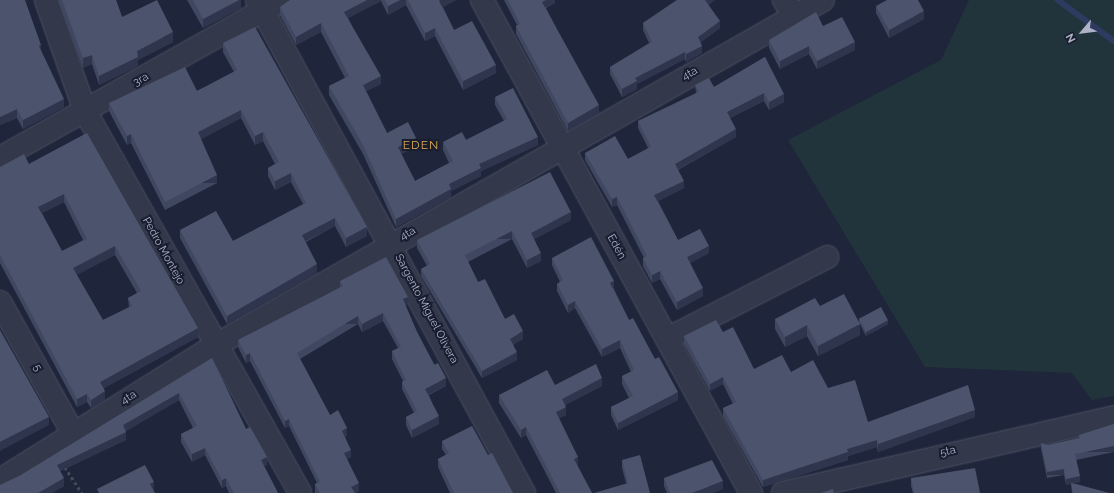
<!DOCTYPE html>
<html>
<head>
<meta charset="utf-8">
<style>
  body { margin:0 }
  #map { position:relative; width:1114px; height:493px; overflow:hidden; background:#1f253a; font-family:Raleway,sans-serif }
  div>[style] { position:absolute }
  .green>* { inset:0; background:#21333b }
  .stream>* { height:5.5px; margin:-2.75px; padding:0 2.75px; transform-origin:2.75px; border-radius:2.75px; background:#2f3a61 }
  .path>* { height:2.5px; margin-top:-1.25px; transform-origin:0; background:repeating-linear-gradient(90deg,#3c4f56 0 3px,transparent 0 6px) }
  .roads { filter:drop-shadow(0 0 1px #4d5265) drop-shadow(0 0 1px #4d5265) }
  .minor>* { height:22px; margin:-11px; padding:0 11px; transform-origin:11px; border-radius:11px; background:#33384a }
  .wall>* { inset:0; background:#404761 }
  .shaded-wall>* { inset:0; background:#2e354d; transform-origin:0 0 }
  .building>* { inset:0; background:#4c536c; transform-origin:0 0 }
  span { translate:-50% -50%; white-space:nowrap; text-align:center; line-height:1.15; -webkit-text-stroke:4px #181d2f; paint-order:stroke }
  .street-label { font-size:11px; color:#adb2c7 }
  .neighbourhood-label { font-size:12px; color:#dca954; letter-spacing:1px }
  .north { position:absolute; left:1062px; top:12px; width:40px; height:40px; -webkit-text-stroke:3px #181d2f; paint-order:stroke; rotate:242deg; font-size:11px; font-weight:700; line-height:16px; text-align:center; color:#adb2c7 }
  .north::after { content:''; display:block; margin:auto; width:14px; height:18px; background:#adb2c7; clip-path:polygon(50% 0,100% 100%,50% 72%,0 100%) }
</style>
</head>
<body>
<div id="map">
  <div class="green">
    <i style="clip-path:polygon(969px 0,1114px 0,1114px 396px,1092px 400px,1072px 373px,925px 367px,788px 140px,941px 60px)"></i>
  </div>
  <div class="stream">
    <i style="left:1058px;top:0;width:69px;rotate:36.2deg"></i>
  </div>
  <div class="path">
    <i style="left:65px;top:467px;width:31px;rotate:57deg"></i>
  </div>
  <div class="roads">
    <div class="minor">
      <i style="left:46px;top:0;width:118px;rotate:70.6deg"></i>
      <i style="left:85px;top:111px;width:438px;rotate:60.6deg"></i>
      <i style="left:257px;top:0;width:561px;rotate:61.56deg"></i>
      <i style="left:482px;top:0;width:562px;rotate:61.38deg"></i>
      <i style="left:784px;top:0;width:19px;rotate:58deg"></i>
      <i style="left:0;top:158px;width:323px;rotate:-29.3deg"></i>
      <i style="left:0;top:302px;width:150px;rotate:60.9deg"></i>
      <i style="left:667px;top:339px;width:180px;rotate:-27.1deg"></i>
      <i style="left:0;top:480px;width:255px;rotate:-32deg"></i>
      <i style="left:216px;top:345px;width:698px;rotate:-29.61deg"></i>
      <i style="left:783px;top:493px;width:340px;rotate:-12.9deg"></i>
    </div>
  </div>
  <div class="wall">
    <i style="clip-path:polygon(0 0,41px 51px,64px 107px,23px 129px,17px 118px,0 125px)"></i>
    <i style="clip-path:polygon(58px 0,116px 0,122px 17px,173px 42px,138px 60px,138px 66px,99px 85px,92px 64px,83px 68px)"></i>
    <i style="clip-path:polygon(187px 0,241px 0,241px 8px,203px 28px)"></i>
    <i style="clip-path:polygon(290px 0,456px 0,443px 7px,454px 30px,496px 73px,463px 90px,435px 36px,425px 41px,406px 5px,388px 15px,381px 1px,348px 18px,381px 84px,366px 91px,387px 133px,416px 146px,401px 154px,415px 181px,449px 163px,443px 150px,443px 142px,466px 140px,504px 121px,495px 105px,495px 97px,538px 145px,481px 171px,481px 176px,451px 191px,451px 197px,396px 227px,363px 154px,329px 95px,329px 86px,345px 78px,321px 32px,296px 45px,280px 15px,280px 7px)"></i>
    <i style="clip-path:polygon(504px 0,555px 0,555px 3px,546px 8px,599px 113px,568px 131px,516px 34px,516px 26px,517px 25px)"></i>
    <i style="clip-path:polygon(677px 0,715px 0,708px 5px,720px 28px,701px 42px,702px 53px,686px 62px,685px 59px,637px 84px,637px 89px,622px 97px,610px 74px,610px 67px,649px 43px,643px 30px,643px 23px)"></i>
    <i style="clip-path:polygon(876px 6px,924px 19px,889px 38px,876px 13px)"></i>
    <i style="clip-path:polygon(823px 26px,855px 50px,817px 69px,809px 54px,780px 69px,769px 48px,769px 40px)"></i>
    <i style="clip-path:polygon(223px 43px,367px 236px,346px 247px,335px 226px,306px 242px,317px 273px,227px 324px,180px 238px,180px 230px,233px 241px,303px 204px,291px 182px,275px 190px,268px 176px,268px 168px,275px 164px,263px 141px,255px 145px,241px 118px,201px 139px,217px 183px,165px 210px,131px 143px,127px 145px,109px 111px,109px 103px,197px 91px,234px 72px,223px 52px)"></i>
    <i style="clip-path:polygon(765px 57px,784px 102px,769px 110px,764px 101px,730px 118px,736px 137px,678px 170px,684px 188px,658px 201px,678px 240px,709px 253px,690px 263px,703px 296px,677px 310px,660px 279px,652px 283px,643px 266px,643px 258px,644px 258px,617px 205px,612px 207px,585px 160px,585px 153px,628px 159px,648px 148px,638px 128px,638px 121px,696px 93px,695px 85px,714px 87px)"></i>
    <i style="clip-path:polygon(evenodd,87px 133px,198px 337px,104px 388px,105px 400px,91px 408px,87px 402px,77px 407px,0 263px,0 167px,29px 164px,87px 133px,64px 202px,83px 240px,62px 251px,42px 213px,64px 202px,87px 133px,115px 255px,137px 293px,128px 298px,129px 307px,103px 320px,76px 275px,115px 255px)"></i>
    <i style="clip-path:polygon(571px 220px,534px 239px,541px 261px,527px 268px,512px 239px,468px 262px,478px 282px,505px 319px,523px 339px,513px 345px,517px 360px,482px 378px,421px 276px,421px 269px,427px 266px,417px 248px,417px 240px)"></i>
    <i style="clip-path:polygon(552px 258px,614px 288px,614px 289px,629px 320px,655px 359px,678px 400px,618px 430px,611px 415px,611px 407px,629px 398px,622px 384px,622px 376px,631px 372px,620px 348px,602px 357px,575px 308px,568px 313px,557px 291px,557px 284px,560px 282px,552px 265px)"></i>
    <i style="clip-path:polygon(340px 281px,408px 304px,405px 305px,417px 332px,446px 386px,429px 395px,439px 424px,412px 438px,406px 425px,406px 417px,414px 413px,402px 389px,402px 382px,403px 381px,392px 359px,392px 351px,398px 348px,383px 321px,362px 332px,358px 324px,300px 359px,330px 415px,347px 435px,345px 437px,351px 457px,347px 459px,359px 491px,355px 493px,315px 493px,315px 484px,317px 483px,289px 426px,285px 428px,250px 361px,246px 363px,238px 347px,238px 340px,340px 288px)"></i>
    <i style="clip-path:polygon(820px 306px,859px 322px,859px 318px,888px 324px,866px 336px,860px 324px,860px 335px,818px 356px,807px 336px,785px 347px,775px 329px,775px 319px)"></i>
    <i style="clip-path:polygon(723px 332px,754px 369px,791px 372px,828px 388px,868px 422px,975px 417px,878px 452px,877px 447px,848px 456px,848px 460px,763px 487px,723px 416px,723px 408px,733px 404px,723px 384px,710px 391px,684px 344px,684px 336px)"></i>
    <i style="clip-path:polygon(212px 358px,246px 429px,267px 465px,264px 466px,278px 493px,229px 493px,226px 486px,222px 488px,205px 455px,192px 462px,181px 442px,181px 434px,193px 428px,179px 400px,126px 431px,126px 440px,60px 471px,64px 486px,52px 493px,0 493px,21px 475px)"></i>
    <i style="clip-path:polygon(555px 385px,602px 386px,565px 405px,566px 415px,559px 418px,578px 464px,577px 465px,592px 493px,556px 493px,526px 435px,521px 438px,499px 403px,499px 395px)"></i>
    <i style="clip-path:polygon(1114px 424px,1114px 452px,1076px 460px,1080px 482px,1073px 483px,1109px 493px,1072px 493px,1071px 484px,1066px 485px,1064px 475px,1047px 478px,1041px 449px,1041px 443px,1048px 445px,1079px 438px,1079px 435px)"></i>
    <i style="clip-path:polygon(442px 441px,488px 455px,513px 493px,450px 493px,438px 467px,438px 459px,446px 455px,442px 449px)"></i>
    <i style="clip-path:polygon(622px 460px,650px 493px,626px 483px,622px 468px)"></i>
    <i style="clip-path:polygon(664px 478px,723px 489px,713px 493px,667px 493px,664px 486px)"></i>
    <i style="clip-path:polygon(911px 478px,980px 493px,913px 493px,911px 486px)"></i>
  </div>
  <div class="shaded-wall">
    <i style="clip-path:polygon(239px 0,241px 0,241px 8px,203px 28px,203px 19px)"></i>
    <i style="clip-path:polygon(367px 0,381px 0,381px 1px,344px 20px,344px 12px)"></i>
    <i style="clip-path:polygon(400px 0,406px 0,406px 5px,388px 15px,388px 6px)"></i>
    <i style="clip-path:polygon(440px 0,456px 0,439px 9px,439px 1px)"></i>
    <i style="clip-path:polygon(546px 0,555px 0,555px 3px,542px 9px,542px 2px)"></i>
    <i style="clip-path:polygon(705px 0,715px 0,705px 8px)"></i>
    <i style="clip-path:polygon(924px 11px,924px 19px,889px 38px,889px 30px)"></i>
    <i style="clip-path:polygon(720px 21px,720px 28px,698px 44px,698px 37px)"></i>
    <i style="clip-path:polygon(321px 23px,321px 32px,296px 45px,296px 37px)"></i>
    <i style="clip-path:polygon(435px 28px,435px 36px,425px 41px,425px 33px)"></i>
    <i style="clip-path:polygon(173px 32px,173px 42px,138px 60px,138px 66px,99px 85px,99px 76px,137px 51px)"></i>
    <i style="clip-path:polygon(855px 42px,855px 50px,817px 69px,817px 61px)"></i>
    <i style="clip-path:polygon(41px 45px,41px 54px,39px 46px)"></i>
    <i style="clip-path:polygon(702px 46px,702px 53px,686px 62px,686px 54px)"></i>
    <i style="clip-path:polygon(809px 46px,809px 54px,780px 69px,780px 61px)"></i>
    <i style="clip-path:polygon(685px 52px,685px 59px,637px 84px,637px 89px,622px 97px,622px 89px,635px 78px)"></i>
    <i style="clip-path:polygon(92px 55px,92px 64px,83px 68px,83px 58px)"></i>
    <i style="clip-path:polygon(496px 65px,496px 73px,463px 90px,463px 81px)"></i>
    <i style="clip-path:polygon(381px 76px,381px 84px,363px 93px,363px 85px)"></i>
    <i style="clip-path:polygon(764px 93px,764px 101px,727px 119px,727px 112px)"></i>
    <i style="clip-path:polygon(784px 94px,784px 102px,769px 110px,769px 102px)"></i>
    <i style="clip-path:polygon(64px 99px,64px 107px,23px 129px,23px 120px)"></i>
    <i style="clip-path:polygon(599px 105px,599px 113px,568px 131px,568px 123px)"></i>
    <i style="clip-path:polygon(17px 109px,17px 118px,0 125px,0 117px)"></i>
    <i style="clip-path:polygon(241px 110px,241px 118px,198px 141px,198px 132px)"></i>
    <i style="clip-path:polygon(736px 129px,736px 137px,675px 171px,675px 164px)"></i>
    <i style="clip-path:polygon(263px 132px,263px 141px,255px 145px,255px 136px)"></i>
    <i style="clip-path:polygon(131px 134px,131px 143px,127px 145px,127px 136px)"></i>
    <i style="clip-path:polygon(538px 137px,538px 145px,481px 171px,481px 176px,451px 191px,451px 197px,396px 227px,396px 219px,479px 164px)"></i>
    <i style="clip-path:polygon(416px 138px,416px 146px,398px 155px,398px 147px)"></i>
    <i style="clip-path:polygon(291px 173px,291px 182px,275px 190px,275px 181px)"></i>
    <i style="left:217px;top:175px;width:8px;height:59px;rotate:90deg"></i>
    <i style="clip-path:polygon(684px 181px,684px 188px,654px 203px,654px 195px)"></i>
    <i style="clip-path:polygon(64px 194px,64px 202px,38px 215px,38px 207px)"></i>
    <i style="clip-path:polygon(617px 197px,617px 205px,612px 207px,612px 199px)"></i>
    <i style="clip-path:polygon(571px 212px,571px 220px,531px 241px,531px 233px)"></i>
    <i style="clip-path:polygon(335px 218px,335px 226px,302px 243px,302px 235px)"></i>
    <i style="clip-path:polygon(367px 227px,367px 236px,346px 247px,346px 238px)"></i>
    <i style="left:512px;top:231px;width:8px;height:53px;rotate:90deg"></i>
    <i style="clip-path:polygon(115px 246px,115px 255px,73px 277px,73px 268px)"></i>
    <i style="clip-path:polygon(709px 246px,709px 253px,687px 265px,687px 257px)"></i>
    <i style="clip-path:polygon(541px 253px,541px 261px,527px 268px,527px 260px)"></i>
    <i style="clip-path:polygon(317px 264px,317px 273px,227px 324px,227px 316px)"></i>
    <i style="clip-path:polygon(660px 271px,660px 279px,652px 283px,652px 275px)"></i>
    <i style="clip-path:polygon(614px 281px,614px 288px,610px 290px,610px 283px)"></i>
    <i style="clip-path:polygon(703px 288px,703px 296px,677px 310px,677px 302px)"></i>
    <i style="clip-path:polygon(408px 297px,408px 304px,403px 307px,403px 299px)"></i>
    <i style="clip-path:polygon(575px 301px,575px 308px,568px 313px,568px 305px)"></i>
    <i style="clip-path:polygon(383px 313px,383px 321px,362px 332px,362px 324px)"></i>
    <i style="left:358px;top:316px;width:8px;height:71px;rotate:90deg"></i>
    <i style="clip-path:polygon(888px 320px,888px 324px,866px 336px,866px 332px)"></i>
    <i style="clip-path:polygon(860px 324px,860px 335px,818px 356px,818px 346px)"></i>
    <i style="clip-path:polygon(807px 325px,807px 336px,785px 347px,785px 337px)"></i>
    <i style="clip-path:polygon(198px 328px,198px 337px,100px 390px,100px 382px)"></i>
    <i style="clip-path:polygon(523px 331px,523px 339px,510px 347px,510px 339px)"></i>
    <i style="clip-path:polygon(620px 340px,620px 348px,602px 357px,602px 349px)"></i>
    <i style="clip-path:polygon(517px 352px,517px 360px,482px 378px,482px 371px)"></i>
    <i style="clip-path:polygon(250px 353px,250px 361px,246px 363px,246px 355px)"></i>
    <i style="clip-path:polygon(723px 377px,723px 384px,710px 391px,710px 384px)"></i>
    <i style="clip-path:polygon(446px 378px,446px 386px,425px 396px,425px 389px)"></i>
    <i style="clip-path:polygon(602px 378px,602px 386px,562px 407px,562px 399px)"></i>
    <i style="clip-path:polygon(105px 391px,105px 400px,91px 408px,91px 400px)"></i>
    <i style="clip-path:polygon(678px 392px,678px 400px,618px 430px,618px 423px)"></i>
    <i style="clip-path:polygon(179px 393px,179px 400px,123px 433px,123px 425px)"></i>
    <i style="clip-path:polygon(87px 394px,87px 402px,77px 407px,77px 399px)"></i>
    <i style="clip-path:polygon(566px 407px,566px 415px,556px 420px,556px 412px)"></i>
    <i style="clip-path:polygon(975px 410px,975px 417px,878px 452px,878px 444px)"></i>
    <i style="clip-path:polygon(439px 416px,439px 424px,412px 438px,412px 430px)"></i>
    <i style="clip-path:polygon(49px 417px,49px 425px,0 451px,0 442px)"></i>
    <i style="clip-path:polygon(289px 419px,289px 426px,285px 428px,285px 421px)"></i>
    <i style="clip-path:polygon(526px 427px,526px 435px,521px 438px,521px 430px)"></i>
    <i style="clip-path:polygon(347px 428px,347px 435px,342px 438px,342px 431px)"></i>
    <i style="clip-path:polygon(126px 432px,126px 440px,57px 472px,57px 465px)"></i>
    <i style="clip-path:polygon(877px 440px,877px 447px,848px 456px,848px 460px,763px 487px,763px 480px,847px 449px)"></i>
    <i style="left:1114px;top:446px;width:6px;height:40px;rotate:90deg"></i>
    <i style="clip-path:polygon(205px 448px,205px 455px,192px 462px,192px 454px)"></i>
    <i style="clip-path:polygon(351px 450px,351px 457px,344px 461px,344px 453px)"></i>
    <i style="clip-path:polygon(267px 457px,267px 465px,261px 468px,261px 460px)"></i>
    <i style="clip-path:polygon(578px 457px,578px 464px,574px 466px,574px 459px)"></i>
    <i style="left:1064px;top:469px;width:6px;height:17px;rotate:90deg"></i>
    <i style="clip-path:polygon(1080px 476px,1080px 482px,1066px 485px,1066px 479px)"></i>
    <i style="clip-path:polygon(64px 478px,64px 486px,52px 493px,38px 493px)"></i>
    <i style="clip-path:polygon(226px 478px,226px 486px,222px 488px,222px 480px)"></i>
    <i style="clip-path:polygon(723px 481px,723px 489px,713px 493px,692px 493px)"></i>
    <i style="clip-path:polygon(154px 482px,154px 490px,150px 492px,150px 484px)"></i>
    <i style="clip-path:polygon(359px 483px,359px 491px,355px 493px,351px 487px)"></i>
  </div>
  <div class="building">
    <i style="clip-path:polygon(0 0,25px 0,41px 45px,39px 46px,64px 99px,23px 120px,17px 109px,0 117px)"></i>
    <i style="clip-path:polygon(62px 0,116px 0,122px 17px,157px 0,173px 32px,137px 51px,138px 57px,99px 76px,92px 55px,83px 58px)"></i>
    <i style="clip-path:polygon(193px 0,239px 0,203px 19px)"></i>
    <i style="clip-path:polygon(290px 0,367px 0,344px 12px,381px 76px,363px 85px,387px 133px,408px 122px,416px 138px,398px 147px,415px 181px,453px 161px,443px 142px,462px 132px,466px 140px,507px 119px,495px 97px,513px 88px,538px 137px,479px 164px,481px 168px,449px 184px,451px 189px,396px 219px,363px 145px,329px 86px,349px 76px,321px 23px,296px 37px,280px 7px)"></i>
    <i style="clip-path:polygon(385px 0,400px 0,388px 6px)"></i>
    <i style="clip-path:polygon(408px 0,440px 0,439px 1px,454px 30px,472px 21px,496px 65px,463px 81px,435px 28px,425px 33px)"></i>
    <i style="clip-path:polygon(508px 0,546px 0,542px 2px,599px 105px,568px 123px,516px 26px,520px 24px)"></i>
    <i style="clip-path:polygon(677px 0,705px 0,720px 21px,698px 37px,702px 46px,686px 54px,685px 52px,635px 78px,637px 81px,622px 89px,610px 67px,652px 42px,643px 23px)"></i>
    <i style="clip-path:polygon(887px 0,918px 0,924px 11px,889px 30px,876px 6px)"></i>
    <i style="clip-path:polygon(816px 12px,823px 26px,842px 17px,855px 42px,817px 61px,809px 46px,780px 61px,769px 40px)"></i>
    <i style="clip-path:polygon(255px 27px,367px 227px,346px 238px,335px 218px,302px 235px,317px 264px,227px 316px,180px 230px,216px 211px,233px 241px,306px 203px,291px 173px,275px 181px,268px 168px,279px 162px,263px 132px,255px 136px,241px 110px,198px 132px,217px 175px,165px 202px,131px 134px,127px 136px,109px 103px,185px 67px,197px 91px,237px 70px,223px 43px)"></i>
    <i style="clip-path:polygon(765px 57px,784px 94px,769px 102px,764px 93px,727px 112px,736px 129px,675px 164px,684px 181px,654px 195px,678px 240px,700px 229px,709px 246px,687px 257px,703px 288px,677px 302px,660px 271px,652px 275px,643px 258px,647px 256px,617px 197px,612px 199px,585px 153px,615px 136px,628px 159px,651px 147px,638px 121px,699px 92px,695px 85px,709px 78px,714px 87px)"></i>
    <i style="clip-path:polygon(evenodd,87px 133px,198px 328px,100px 382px,105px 391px,91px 400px,87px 394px,77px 399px,0 255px,0 167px,24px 154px,29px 164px,87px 133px,64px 194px,87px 239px,62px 251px,38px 207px,64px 194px,87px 133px,115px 246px,141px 291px,128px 298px,132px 306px,103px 320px,73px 268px,115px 246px)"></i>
    <i style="clip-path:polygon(550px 172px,571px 212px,531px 233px,541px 253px,527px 260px,512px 231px,465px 255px,478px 282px,485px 279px,505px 319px,514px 314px,523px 331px,510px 339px,517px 352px,482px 371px,421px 269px,430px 264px,417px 240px)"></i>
    <i style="clip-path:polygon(591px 237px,614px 281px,610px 283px,629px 320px,633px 318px,655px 359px,659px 357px,678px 392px,618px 423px,611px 407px,633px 396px,622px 376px,634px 370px,620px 340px,602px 349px,575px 301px,568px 305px,557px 284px,563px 280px,552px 258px)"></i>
    <i style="clip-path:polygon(386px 257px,408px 297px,403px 299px,417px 332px,434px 365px,438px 363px,446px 378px,425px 389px,439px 416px,412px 430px,406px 417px,417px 411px,402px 382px,406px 380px,392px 351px,401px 347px,383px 313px,362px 324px,358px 316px,297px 353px,330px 415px,338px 410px,347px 428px,342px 431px,351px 450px,344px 453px,359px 483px,351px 487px,355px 493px,320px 493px,315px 484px,320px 482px,289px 419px,285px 421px,250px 353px,246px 355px,238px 340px,343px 286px,340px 281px)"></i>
    <i style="clip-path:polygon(844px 294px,860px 324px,818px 346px,807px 325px,785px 337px,775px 319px,815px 298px,820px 306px)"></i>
    <i style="left:881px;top:307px;width:15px;height:25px;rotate:62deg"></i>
    <i style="clip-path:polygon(716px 320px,723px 332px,733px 327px,754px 369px,782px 355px,791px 372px,813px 360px,828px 388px,855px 380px,868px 422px,968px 385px,975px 410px,878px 444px,877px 440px,847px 449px,848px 452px,763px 480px,723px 408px,736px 402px,723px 377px,710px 384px,684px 336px)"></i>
    <i style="clip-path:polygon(0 330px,49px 417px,0 442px)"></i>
    <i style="clip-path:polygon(212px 358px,246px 429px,250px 427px,267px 457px,261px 460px,278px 493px,234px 493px,226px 478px,222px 480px,205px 448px,192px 454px,181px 434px,197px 426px,179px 393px,123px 425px,126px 432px,57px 465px,64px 478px,38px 493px,0 493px,0 485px,21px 475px)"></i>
    <i style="clip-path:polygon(596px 364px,602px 378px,562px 399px,566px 407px,556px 412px,578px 457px,574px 459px,592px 493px,560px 493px,526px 427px,521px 430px,499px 395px,547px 370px,555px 385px)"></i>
    <i style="clip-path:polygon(1114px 424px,1114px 446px,1075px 454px,1080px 476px,1066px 479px,1064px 469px,1047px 472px,1041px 443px,1048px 445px,1080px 438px,1079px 435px)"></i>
    <i style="clip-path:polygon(472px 426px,488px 455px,492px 453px,513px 493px,454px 493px,438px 459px,449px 453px,442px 441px)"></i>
    <i style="clip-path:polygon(640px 455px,650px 493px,594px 493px,628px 483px,622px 460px)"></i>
    <i style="clip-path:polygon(712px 460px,723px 481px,692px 493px,670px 493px,664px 478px)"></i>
    <i style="clip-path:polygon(145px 465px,154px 482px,150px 484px,155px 493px,99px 493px,97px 489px)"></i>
    <i style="clip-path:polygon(975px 468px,980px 493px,914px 493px,911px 478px)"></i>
    <i style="clip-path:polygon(1071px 483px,1109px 493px,1073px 493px)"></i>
    <i style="clip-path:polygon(833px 489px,834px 493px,821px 493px)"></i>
  </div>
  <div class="street-label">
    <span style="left:690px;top:74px;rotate:-29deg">4ta</span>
    <span style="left:141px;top:80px;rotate:-29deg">3ra</span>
    <span style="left:408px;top:234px;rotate:-30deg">4ta</span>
    <span style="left:616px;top:247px;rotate:61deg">Edén</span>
    <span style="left:163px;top:251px;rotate:61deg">Pedro Montejo</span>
    <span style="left:426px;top:309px;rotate:62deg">Sargento Miguel Olivera</span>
    <span style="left:37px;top:368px;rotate:61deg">5</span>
    <span style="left:129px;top:398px;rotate:-32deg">4ta</span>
    <span style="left:948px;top:452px;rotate:-14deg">5ta</span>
  </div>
  <div class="neighbourhood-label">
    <span style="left:421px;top:146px">EDEN</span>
  </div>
  <div class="north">N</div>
</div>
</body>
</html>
